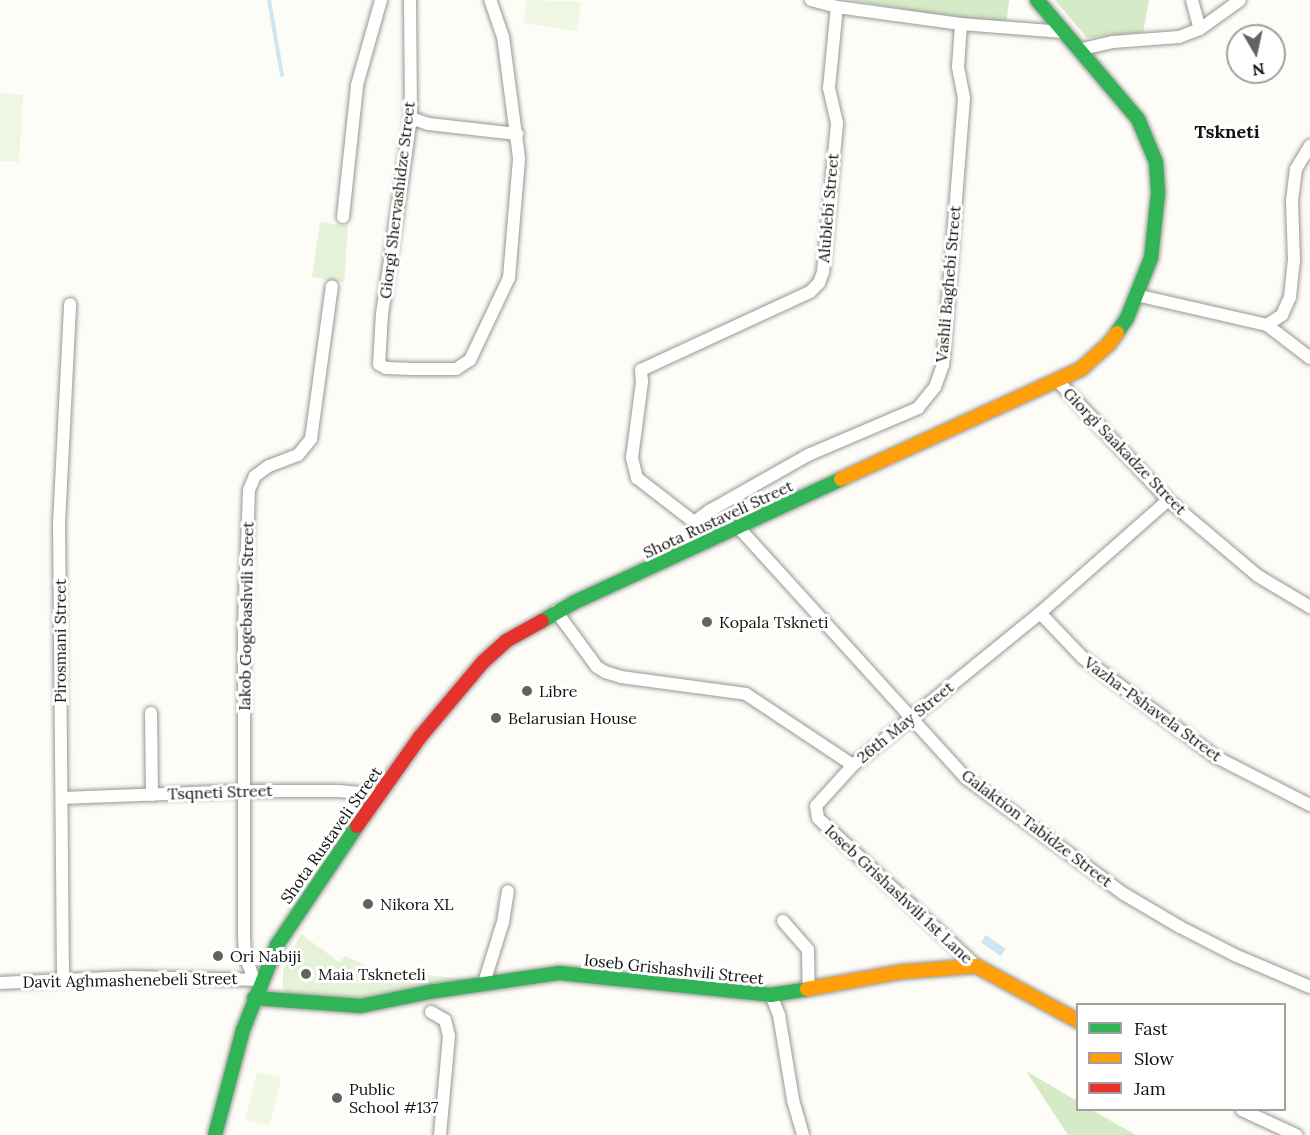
<!DOCTYPE html>
<html>
<head>
<meta charset="utf-8">
<style>
  body { margin:0 }
  #map { position:relative; width:1310px; height:1135px; overflow:hidden; background:#fdfcf7; font-family:Lora,serif }
  div>[style] { position:absolute }
  .green>* { inset:0; background:#e5f2d8 }
  .forest>* { inset:0; background:#d5eac6 }
  .pitch>* { inset:0; background:#eff6e1; transform-origin:0 0 }
  .water>* { inset:0; background:#cee5f6; transform-origin:0 0 }
  .stream>* { height:4px; margin:-2px; padding:0 2px; transform-origin:2px; border-radius:2px; background:#cee5f6 }
  .roads { filter:drop-shadow(0 0 2px #979795) drop-shadow(0 0 2px #979795) }
  .street>* { height:12px; margin:-6px; padding:0 6px; transform-origin:6px; border-radius:6px; background:#fffffe }
  .fast>* { height:14px; margin:-7px; padding:0 7px; transform-origin:7px; border-radius:7px; background:#30b455 }
  .slow>* { height:14px; margin:-7px; padding:0 7px; transform-origin:7px; border-radius:7px; background:#ff9f0a }
  .jam>* { height:14px; margin:-7px; padding:0 7px; transform-origin:7px; border-radius:7px; background:#e5322d }
  .dots>* { width:16px; height:16px; translate:-50% -50%; box-sizing:border-box; border:3px solid #fff; border-radius:50% }
  span { translate:-50% -50%; white-space:nowrap; text-align:center; line-height:1.15; -webkit-text-stroke:6px #fff; paint-order:stroke }
  .street-label { font-size:16px; color:#111 }
  .poi-label { font-size:16px; color:#111 }
  .left { translate:0 -50%; text-align:left }
  .neighbourhood-label { font-size:18px; color:#111; font-weight:700 }
  .legend { position:absolute; left:1076px; top:1003px; width:210px; height:108px; box-sizing:border-box; background:#fff; border:2px solid #a0a0a0; margin:0; padding:8px 10px; list-style:none; font-size:18px; color:#111 }
  .legend li { display:flex; align-items:center; gap:12px; height:30px }
  .legend b { width:30px; border:2px solid #a0a0a0 }
  .north { position:absolute; left:1226px; top:24px; width:60px; height:60px; box-sizing:border-box; background:#fff; border:2px solid #a0a0a0; border-radius:50%; rotate:171deg; font-size:16px; font-weight:700; line-height:24px; text-align:center; color:#111 }
  .north::after { content:''; display:block; margin:auto; width:21px; height:27px; background:#646362; clip-path:polygon(50% 0,100% 100%,50% 72%,0 100%) }
</style>
</head>
<body>
<div id="map">
  <div class="green">
    <i style="clip-path:polygon(320px 222px,348px 226px,344px 283px,312px 277px)"></i>
    <i style="clip-path:polygon(301px 934px,339px 962px,346px 956px,375px 970px,466px 979px,360px 1001px,286px 992px,283px 989px,283px 970px)"></i>
  </div>
  <div class="forest">
    <i style="clip-path:polygon(850px 0,1009px 0,1006px 27px)"></i>
    <i style="clip-path:polygon(1055px 0,1149px 0,1143px 33px,1087px 38px)"></i>
    <i style="clip-path:polygon(1026px 1071px,1077px 1101px,1078px 1110px,1092px 1110px,1136px 1135px,1068px 1135px)"></i>
  </div>
  <div class="pitch">
    <i style="clip-path:polygon(527px 0,581px 2px,577px 31px,523px 23px)"></i>
    <i style="clip-path:polygon(0 93px,23px 95px,19px 162px,0 161px)"></i>
    <i style="left:257px;top:1072px;width:25px;height:49px;rotate:14deg"></i>
  </div>
  <div class="water">
    <i style="left:986px;top:935px;width:24px;height:9px;rotate:35deg"></i>
  </div>
  <div class="stream">
    <i style="left:269px;top:0;width:76px;rotate:80.2deg"></i>
  </div>
  <div class="roads">
    <div class="street">
      <i style="left:410px;top:0;width:118px;rotate:89.5deg"></i>
      <i style="left:411px;top:118px;width:198px;rotate:98.4deg"></i>
      <i style="left:382px;top:314px;width:50px;rotate:93.4deg"></i>
      <i style="left:379px;top:364px;width:8px;rotate:30deg"></i>
      <i style="left:386px;top:368px;width:27px;rotate:2deg"></i>
      <i style="left:413px;top:369px;width:43px"></i>
      <i style="left:456px;top:369px;width:17px;rotate:-33deg"></i>
      <i style="left:470px;top:360px;width:91px;rotate:-64.6deg"></i>
      <i style="left:509px;top:278px;width:120px;rotate:-85.2deg"></i>
      <i style="left:519px;top:158px;width:122px;rotate:-97.5deg"></i>
      <i style="left:503px;top:37px;width:39px;rotate:-109deg"></i>
      <i style="left:811px;top:0;width:27px;rotate:15deg"></i>
      <i style="left:837px;top:7px;width:125px;rotate:7.8deg"></i>
      <i style="left:961px;top:24px;width:102px;rotate:4.5deg"></i>
      <i style="left:1192px;top:0;width:30px;rotate:75deg"></i>
      <i style="left:1078px;top:50px;width:36px;rotate:-13deg"></i>
      <i style="left:1113px;top:42px;width:66px;rotate:-4.3deg"></i>
      <i style="left:1179px;top:37px;width:22px;rotate:-21deg"></i>
      <i style="left:1200px;top:29px;width:49px;rotate:-35.9deg"></i>
      <i style="left:411px;top:118px;width:18px;rotate:19deg"></i>
      <i style="left:428px;top:124px;width:90px;rotate:6.4deg"></i>
      <i style="left:343px;top:217px;width:133px;rotate:-83.9deg"></i>
      <i style="left:357px;top:85px;width:88px;rotate:-74.2deg"></i>
      <i style="left:1136px;top:295px;width:134px;rotate:12.9deg"></i>
      <i style="left:1267px;top:325px;width:54px;rotate:37.5deg"></i>
      <i style="left:1267px;top:325px;width:18px;rotate:-34deg"></i>
      <i style="left:1282px;top:315px;width:20px;rotate:-66deg"></i>
      <i style="left:1290px;top:297px;width:36px;rotate:-84deg"></i>
      <i style="left:1294px;top:261px;width:60px;rotate:-91.9deg"></i>
      <i style="left:1292px;top:201px;width:32px;rotate:-83deg"></i>
      <i style="left:1296px;top:169px;width:27px;rotate:-59deg"></i>
      <i style="left:1057px;top:380px;width:163px;rotate:47.2deg"></i>
      <i style="left:1168px;top:500px;width:118px;rotate:40.2deg"></i>
      <i style="left:1258px;top:576px;width:61px;rotate:30.8deg"></i>
      <i style="left:694px;top:522px;width:72px;rotate:-142.3deg"></i>
      <i style="left:637px;top:478px;width:21px;rotate:-104deg"></i>
      <i style="left:632px;top:458px;width:77px;rotate:-82.5deg"></i>
      <i style="left:642px;top:382px;width:12px;rotate:-95deg"></i>
      <i style="left:641px;top:370px;width:186px;rotate:-24.8deg"></i>
      <i style="left:810px;top:292px;width:13px;rotate:-45deg"></i>
      <i style="left:819px;top:283px;width:12px;rotate:-70deg"></i>
      <i style="left:823px;top:272px;width:150px;rotate:-84.6deg"></i>
      <i style="left:837px;top:123px;width:36px;rotate:-103deg"></i>
      <i style="left:829px;top:88px;width:81px;rotate:-84.4deg"></i>
      <i style="left:739px;top:528px;width:338px;rotate:47.8deg"></i>
      <i style="left:966px;top:778px;width:196px;rotate:36.3deg"></i>
      <i style="left:1124px;top:894px;width:65px;rotate:30.5deg"></i>
      <i style="left:1180px;top:927px;width:64px;rotate:27deg"></i>
      <i style="left:1237px;top:956px;width:79px;rotate:23deg"></i>
      <i style="left:703px;top:544px;width:24px;rotate:-112deg"></i>
      <i style="left:694px;top:522px;width:19px;rotate:-36deg"></i>
      <i style="left:709px;top:511px;width:114px;rotate:-29.5deg"></i>
      <i style="left:808px;top:455px;width:120px;rotate:-23.1deg"></i>
      <i style="left:918px;top:408px;width:27px;rotate:-51deg"></i>
      <i style="left:935px;top:387px;width:23px;rotate:-70deg"></i>
      <i style="left:943px;top:365px;width:268px;rotate:-85.5deg"></i>
      <i style="left:964px;top:98px;width:32px;rotate:-101deg"></i>
      <i style="left:958px;top:67px;width:43px;rotate:-86deg"></i>
      <i style="left:556px;top:611px;width:69px;rotate:53.8deg"></i>
      <i style="left:597px;top:667px;width:9px;rotate:32deg"></i>
      <i style="left:605px;top:672px;width:17px;rotate:17deg"></i>
      <i style="left:621px;top:677px;width:126px;rotate:7.7deg"></i>
      <i style="left:746px;top:694px;width:128px;rotate:33.6deg"></i>
      <i style="left:1040px;top:613px;width:62px;rotate:46.3deg"></i>
      <i style="left:1083px;top:658px;width:166px;rotate:36.7deg"></i>
      <i style="left:1216px;top:757px;width:106px;rotate:27.1deg"></i>
      <i style="left:151px;top:713px;width:82px;rotate:89.3deg"></i>
      <i style="left:62px;top:798px;width:181px;rotate:-2.2deg"></i>
      <i style="left:243px;top:791px;width:96px"></i>
      <i style="left:339px;top:791px;width:40px;rotate:5.7deg"></i>
      <i style="left:783px;top:921px;width:38px;rotate:49deg"></i>
      <i style="left:808px;top:950px;width:39px;rotate:89deg"></i>
      <i style="left:976px;top:966px;width:216px;rotate:-136.9deg"></i>
      <i style="left:818px;top:818px;width:12px;rotate:-99deg"></i>
      <i style="left:816px;top:806px;width:55px;rotate:-47.9deg"></i>
      <i style="left:853px;top:765px;width:241px;rotate:-39.1deg"></i>
      <i style="left:1040px;top:613px;width:171px;rotate:-41.4deg"></i>
      <i style="left:63px;top:979px;width:455px;rotate:-90.5deg"></i>
      <i style="left:59px;top:524px;width:220px;rotate:-87.1deg"></i>
      <i style="left:254px;top:979px;width:26px;rotate:-111deg"></i>
      <i style="left:245px;top:955px;width:20px;rotate:-93deg"></i>
      <i style="left:244px;top:935px;width:309px;rotate:-90deg"></i>
      <i style="left:244px;top:626px;width:136px;rotate:-87.9deg"></i>
      <i style="left:249px;top:490px;width:15px;rotate:-67deg"></i>
      <i style="left:255px;top:476px;width:17px;rotate:-36deg"></i>
      <i style="left:269px;top:466px;width:31px;rotate:-21deg"></i>
      <i style="left:298px;top:455px;width:21px;rotate:-51deg"></i>
      <i style="left:311px;top:439px;width:154px;rotate:-82.2deg"></i>
      <i style="left:0;top:983px;width:132px;rotate:-2.6deg"></i>
      <i style="left:132px;top:977px;width:128px;rotate:1.3deg"></i>
      <i style="left:484px;top:983px;width:64px;rotate:-72.7deg"></i>
      <i style="left:503px;top:922px;width:31px;rotate:-81deg"></i>
      <i style="left:771px;top:995px;width:22px;rotate:68deg"></i>
      <i style="left:779px;top:1015px;width:86px;rotate:80.6deg"></i>
      <i style="left:793px;top:1100px;width:36px;rotate:74deg"></i>
      <i style="left:431px;top:1012px;width:16px;rotate:30deg"></i>
      <i style="left:445px;top:1020px;width:16px;rotate:76deg"></i>
      <i style="left:449px;top:1036px;width:99px;rotate:95.2deg"></i>
      <i style="left:1242px;top:1110px;width:60px;rotate:24.8deg"></i>
    </div>
    <div class="fast">
      <i style="left:1037px;top:0;width:156px;rotate:49.7deg"></i>
      <i style="left:1138px;top:119px;width:47px;rotate:67.3deg"></i>
      <i style="left:1156px;top:162px;width:32px;rotate:86deg"></i>
      <i style="left:1158px;top:194px;width:64px;rotate:96.2deg"></i>
      <i style="left:1151px;top:258px;width:65px;rotate:111.8deg"></i>
      <i style="left:1127px;top:318px;width:18px;rotate:124deg"></i>
      <i style="left:542px;top:621px;width:36px;rotate:-30deg"></i>
      <i style="left:573px;top:603px;width:295px;rotate:-24.8deg"></i>
      <i style="left:254px;top:998px;width:107px;rotate:4.3deg"></i>
      <i style="left:361px;top:1006px;width:69px;rotate:-11.6deg"></i>
      <i style="left:429px;top:992px;width:131px;rotate:-8.3deg"></i>
      <i style="left:559px;top:973px;width:213px;rotate:5.9deg"></i>
      <i style="left:771px;top:995px;width:36px;rotate:-9deg"></i>
      <i style="left:215px;top:1135px;width:109px;rotate:-75.1deg"></i>
      <i style="left:243px;top:1030px;width:92px;rotate:-68.2deg"></i>
      <i style="left:277px;top:945px;width:143px;rotate:-56.1deg"></i>
    </div>
    <div class="slow">
      <i style="left:841px;top:479px;width:264px;rotate:-24.6deg"></i>
      <i style="left:1081px;top:369px;width:36px;rotate:-42deg"></i>
      <i style="left:1108px;top:345px;width:15px;rotate:-53deg"></i>
      <i style="left:807px;top:989px;width:96px;rotate:-10.3deg"></i>
      <i style="left:901px;top:972px;width:75px;rotate:-4.6deg"></i>
      <i style="left:976px;top:966px;width:116px;rotate:28.3deg"></i>
    </div>
    <div class="jam">
      <i style="left:357px;top:826px;width:109px;rotate:-54.7deg"></i>
      <i style="left:420px;top:737px;width:98px;rotate:-50deg"></i>
      <i style="left:483px;top:662px;width:31px;rotate:-42deg"></i>
      <i style="left:506px;top:641px;width:41px;rotate:-29.1deg"></i>
    </div>
  </div>
  <div class="dots">
    <i style="left:707px;top:622px;background:#646362"></i>
    <i style="left:527px;top:691px;background:#646362"></i>
    <i style="left:496px;top:718px;background:#646362"></i>
    <i style="left:368px;top:904px;background:#646362"></i>
    <i style="left:218px;top:956px;background:#646362"></i>
    <i style="left:306px;top:974px;background:#646362"></i>
    <i style="left:337px;top:1098px;background:#646362"></i>
  </div>
  <div class="street-label">
    <span style="left:397px;top:200px;rotate:-83deg">Giorgi Shervashidze Street</span>
    <span style="left:828px;top:208px;rotate:-85deg">Alublebi Street</span>
    <span style="left:948px;top:284px;rotate:-85deg">Vashli Baghebi Street</span>
    <span style="left:1125px;top:451px;rotate:46deg">Giorgi Saakadze Street</span>
    <span style="left:718px;top:519px;rotate:-25deg">Shota Rustaveli Street</span>
    <span style="left:246px;top:616px;rotate:-89deg">Iakob Gogebashvili Street</span>
    <span style="left:60px;top:641px;rotate:-90deg">Pirosmani Street</span>
    <span style="left:1153px;top:709px;rotate:36deg">Vazha-Pshavela Street</span>
    <span style="left:905px;top:722px;rotate:-39deg">26th May Street</span>
    <span style="left:220px;top:792px;rotate:-2deg">Tsqneti Street</span>
    <span style="left:1037px;top:828px;rotate:37deg">Galaktion Tabidze Street</span>
    <span style="left:331px;top:835px;rotate:-55deg">Shota Rustaveli Street</span>
    <span style="left:899px;top:894px;rotate:43deg">Ioseb Grishashvili 1st Lane</span>
    <span style="left:674px;top:969px;rotate:6deg">Ioseb Grishashvili Street</span>
    <span style="left:130px;top:980px;rotate:-1deg">Davit Aghmashenebeli Street</span>
  </div>
  <div class="poi-label">
    <span class="left" style="left:719px;top:622px">Kopala Tskneti</span>
    <span class="left" style="left:539px;top:691px">Libre</span>
    <span class="left" style="left:508px;top:718px">Belarusian House</span>
    <span class="left" style="left:380px;top:904px">Nikora XL</span>
    <span class="left" style="left:230px;top:956px">Ori Nabiji</span>
    <span class="left" style="left:318px;top:974px">Maia Tskneteli</span>
    <span class="left" style="left:349px;top:1098px">Public<br>School #137</span>
  </div>
  <div class="neighbourhood-label">
    <span style="left:1227px;top:132px">Tskneti</span>
  </div>
  <ul class="legend">
  <li><b style="height:8px;background:#30b455"></b>Fast</li>
  <li><b style="height:8px;background:#ff9f0a"></b>Slow</li>
  <li><b style="height:8px;background:#e5322d"></b>Jam</li>
  </ul>
  <div class="north">N</div>
</div>
</body>
</html>
